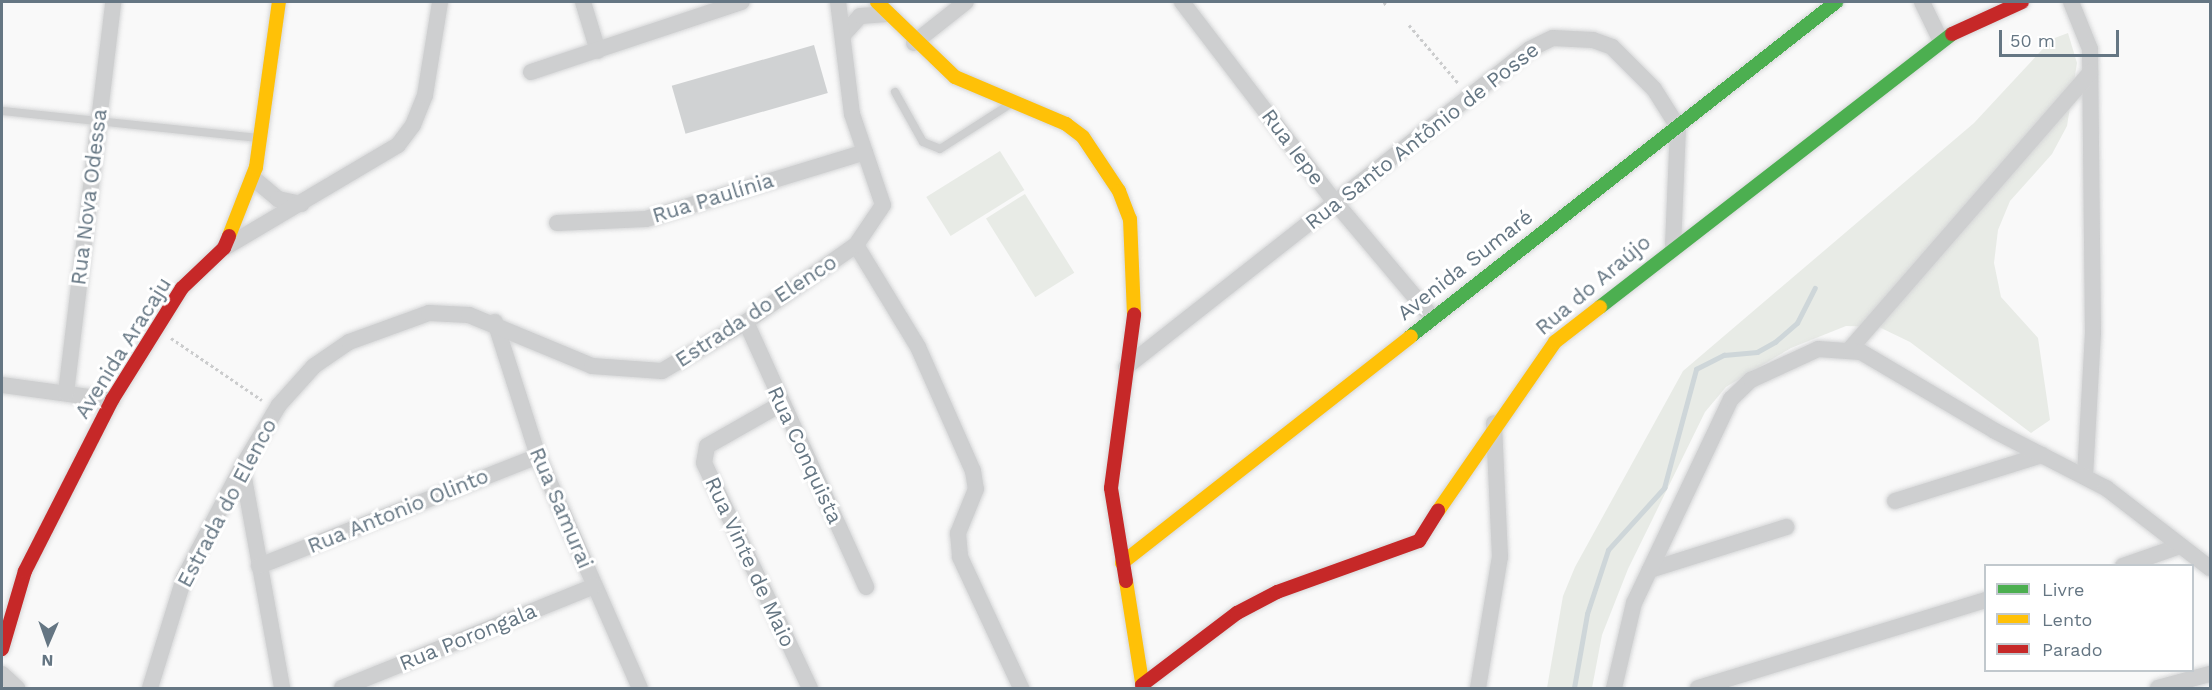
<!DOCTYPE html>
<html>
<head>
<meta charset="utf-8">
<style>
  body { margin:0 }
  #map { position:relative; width:2212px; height:690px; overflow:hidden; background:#f9f9f9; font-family:"Work Sans",sans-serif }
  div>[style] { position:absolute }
  .green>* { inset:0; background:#e8ebe6; transform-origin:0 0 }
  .stream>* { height:4.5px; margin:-2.25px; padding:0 2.25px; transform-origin:2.25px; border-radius:2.25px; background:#ced6d9 }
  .building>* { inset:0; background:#d0d2d3; transform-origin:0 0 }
  .path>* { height:3px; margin-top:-1.5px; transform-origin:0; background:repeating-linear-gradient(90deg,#cbcccd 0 3px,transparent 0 6px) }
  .roads { filter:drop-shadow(0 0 2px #d5d6d7) drop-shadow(0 0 2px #d5d6d7) }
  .lane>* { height:8px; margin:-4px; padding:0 4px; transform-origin:4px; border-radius:4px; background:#cecfd0 }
  .street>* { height:16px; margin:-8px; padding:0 8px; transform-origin:8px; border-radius:8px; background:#cecfd0 }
  .fast>* { height:14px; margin:-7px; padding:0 7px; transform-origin:7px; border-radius:7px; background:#4caf50 }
  .slow>* { height:14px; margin:-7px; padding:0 7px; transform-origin:7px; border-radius:7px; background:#ffc107 }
  .jam>* { height:14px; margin:-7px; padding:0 7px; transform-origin:7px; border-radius:7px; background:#c62828 }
  span { translate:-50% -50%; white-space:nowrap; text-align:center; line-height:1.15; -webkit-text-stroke:6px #fff; paint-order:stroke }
  .street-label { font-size:21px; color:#657683 }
  .frame { position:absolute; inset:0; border:3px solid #657683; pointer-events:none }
  .legend { position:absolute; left:1984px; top:564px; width:210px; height:108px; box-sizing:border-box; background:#fff; border:2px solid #c1c8cd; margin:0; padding:8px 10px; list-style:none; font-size:18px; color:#657683 }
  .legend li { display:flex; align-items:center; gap:12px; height:30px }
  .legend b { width:30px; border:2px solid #c1c8cd }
  .north { position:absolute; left:18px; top:612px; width:60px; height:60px; -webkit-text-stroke:4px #fff; paint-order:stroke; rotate:182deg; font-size:16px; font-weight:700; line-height:24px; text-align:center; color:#657683 }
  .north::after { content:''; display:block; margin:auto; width:21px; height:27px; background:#657683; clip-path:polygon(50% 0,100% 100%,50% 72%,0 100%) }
  .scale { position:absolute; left:1999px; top:30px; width:120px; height:27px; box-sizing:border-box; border:3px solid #657683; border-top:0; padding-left:8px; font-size:18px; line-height:21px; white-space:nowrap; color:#657683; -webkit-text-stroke:4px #fff; paint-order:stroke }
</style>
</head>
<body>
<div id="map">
  <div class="green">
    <i style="clip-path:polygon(2068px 33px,2077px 63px,2067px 126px,2052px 154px,2010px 201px,1998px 230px,1994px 263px,2001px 297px,2038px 338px,2050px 420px,2031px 433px,1910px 342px,1879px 327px,1846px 326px,1791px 348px,1726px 387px,1705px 412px,1628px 569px,1602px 635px,1592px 688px,1547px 688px,1563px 596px,1575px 567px,1683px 371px,1974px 123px,2052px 39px)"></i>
    <i style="left:1000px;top:151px;width:46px;height:87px;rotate:58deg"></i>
    <i style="left:1025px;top:194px;width:93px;height:46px;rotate:58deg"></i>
  </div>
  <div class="stream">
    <i style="left:1574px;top:688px;width:75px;rotate:-80deg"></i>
    <i style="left:1587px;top:614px;width:67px;rotate:-71.8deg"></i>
    <i style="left:1608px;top:550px;width:84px;rotate:-47.9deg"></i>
    <i style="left:1664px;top:488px;width:123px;rotate:-74.9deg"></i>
    <i style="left:1696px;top:369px;width:31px;rotate:-27deg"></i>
    <i style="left:1724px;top:355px;width:33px;rotate:-5deg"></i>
    <i style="left:1757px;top:352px;width:21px;rotate:-29deg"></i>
    <i style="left:1775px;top:342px;width:29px;rotate:-41deg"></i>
    <i style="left:1797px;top:323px;width:39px;rotate:-63deg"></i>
  </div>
  <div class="building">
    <i style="left:814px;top:45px;width:50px;height:148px;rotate:74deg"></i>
  </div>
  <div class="path">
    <i style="left:1384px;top:2px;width:4px;rotate:56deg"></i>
    <i style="left:1409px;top:25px;width:77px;rotate:49.7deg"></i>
    <i style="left:171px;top:338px;width:110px;rotate:34.3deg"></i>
  </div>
  <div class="roads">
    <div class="lane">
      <i style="left:895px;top:92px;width:57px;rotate:60.8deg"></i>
      <i style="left:923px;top:142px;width:18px;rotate:22deg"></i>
      <i style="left:940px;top:149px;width:85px;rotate:-32.6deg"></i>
      <i style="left:2px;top:111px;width:256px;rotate:6deg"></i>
    </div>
    <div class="street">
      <i style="left:583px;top:2px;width:51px;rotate:73deg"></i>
      <i style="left:1182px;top:2px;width:252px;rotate:52.6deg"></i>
      <i style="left:1335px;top:202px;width:150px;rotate:49.9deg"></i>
      <i style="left:1922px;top:2px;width:41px;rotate:64.1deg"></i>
      <i style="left:2071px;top:2px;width:51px;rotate:68deg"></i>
      <i style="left:2090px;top:49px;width:284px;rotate:89.4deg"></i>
      <i style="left:2093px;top:333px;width:144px;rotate:93.2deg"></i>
      <i style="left:844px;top:34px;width:24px;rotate:-48deg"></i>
      <i style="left:860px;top:16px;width:27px;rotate:-4deg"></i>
      <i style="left:914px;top:43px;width:66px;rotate:-38.3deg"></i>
      <i style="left:531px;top:72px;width:222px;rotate:-18.4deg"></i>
      <i style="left:253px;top:178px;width:33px;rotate:40deg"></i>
      <i style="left:278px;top:199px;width:24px;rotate:12deg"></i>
      <i style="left:557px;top:223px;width:89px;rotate:-2.6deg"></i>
      <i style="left:646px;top:219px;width:229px;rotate:-17deg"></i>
      <i style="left:856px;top:245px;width:119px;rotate:58.7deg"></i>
      <i style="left:918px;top:347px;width:136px;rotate:66.1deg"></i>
      <i style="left:973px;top:471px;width:18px;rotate:81deg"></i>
      <i style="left:976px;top:489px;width:48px;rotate:112.2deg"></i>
      <i style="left:958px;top:533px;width:24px;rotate:85deg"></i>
      <i style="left:960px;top:557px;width:145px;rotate:65deg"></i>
      <i style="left:224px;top:248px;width:202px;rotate:-30.6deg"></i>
      <i style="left:398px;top:145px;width:25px;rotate:-53deg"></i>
      <i style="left:413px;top:125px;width:32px;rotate:-68deg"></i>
      <i style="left:425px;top:95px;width:94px;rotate:-80.8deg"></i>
      <i style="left:495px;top:322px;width:141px;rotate:72.2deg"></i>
      <i style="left:538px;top:456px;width:253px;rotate:66.3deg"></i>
      <i style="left:746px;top:322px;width:291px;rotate:65.6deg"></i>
      <i style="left:1850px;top:349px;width:366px;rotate:-49deg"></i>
      <i style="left:1126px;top:367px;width:514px;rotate:-38.21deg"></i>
      <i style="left:1530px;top:49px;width:25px;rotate:-26deg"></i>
      <i style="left:1553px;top:38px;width:40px;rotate:2.9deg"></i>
      <i style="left:1593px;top:40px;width:20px;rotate:20deg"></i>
      <i style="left:1612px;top:47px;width:59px;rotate:45deg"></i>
      <i style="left:1654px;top:89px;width:45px;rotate:57.7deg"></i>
      <i style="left:1678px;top:127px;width:118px;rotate:92.4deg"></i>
      <i style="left:2px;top:385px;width:111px;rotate:7.8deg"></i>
      <i style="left:66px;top:393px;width:394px;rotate:-83.1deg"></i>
      <i style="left:781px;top:404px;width:85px;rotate:150.4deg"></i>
      <i style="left:707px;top:446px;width:17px;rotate:100deg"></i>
      <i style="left:704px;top:463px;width:249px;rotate:64.8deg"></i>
      <i style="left:242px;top:467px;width:225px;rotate:79.7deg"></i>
      <i style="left:1895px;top:501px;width:154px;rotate:-17.4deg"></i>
      <i style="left:259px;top:566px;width:300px;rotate:-21.5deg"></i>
      <i style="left:2123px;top:566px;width:60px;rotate:-19.3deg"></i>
      <i style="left:1650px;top:570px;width:143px;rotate:-17.5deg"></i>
      <i style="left:2px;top:674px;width:21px;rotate:43deg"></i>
      <i style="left:150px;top:688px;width:115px;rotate:-72.8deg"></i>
      <i style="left:184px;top:578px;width:125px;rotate:-62.4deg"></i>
      <i style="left:242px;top:467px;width:72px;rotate:-59.2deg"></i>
      <i style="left:279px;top:405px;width:52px;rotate:-48.1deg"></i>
      <i style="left:314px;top:366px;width:42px;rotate:-34.4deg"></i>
      <i style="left:349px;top:342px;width:85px;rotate:-19.9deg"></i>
      <i style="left:429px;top:313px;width:40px;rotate:2.9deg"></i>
      <i style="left:469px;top:315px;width:133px;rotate:22.5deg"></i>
      <i style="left:592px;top:366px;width:70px;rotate:4.1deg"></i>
      <i style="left:662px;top:371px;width:97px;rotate:-30.3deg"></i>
      <i style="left:746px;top:322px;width:134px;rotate:-35deg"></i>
      <i style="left:856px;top:245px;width:48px;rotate:-56deg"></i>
      <i style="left:883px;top:205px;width:96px;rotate:-108.8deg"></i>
      <i style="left:852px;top:114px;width:113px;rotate:-97.1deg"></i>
      <i style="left:342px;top:688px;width:272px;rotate:-22deg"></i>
      <i style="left:1478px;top:688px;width:133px;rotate:-80.5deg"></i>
      <i style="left:1500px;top:557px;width:134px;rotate:-92.6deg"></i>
      <i style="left:1614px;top:688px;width:87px;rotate:-76.8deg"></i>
      <i style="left:1634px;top:603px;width:226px;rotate:-64.6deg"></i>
      <i style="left:1731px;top:399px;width:28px;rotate:-44deg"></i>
      <i style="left:1751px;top:380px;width:74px;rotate:-24.8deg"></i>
      <i style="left:1818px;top:349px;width:43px;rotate:4deg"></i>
      <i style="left:1861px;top:352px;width:156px;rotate:30.5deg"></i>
      <i style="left:1995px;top:431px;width:125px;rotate:27.2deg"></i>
      <i style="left:2106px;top:488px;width:131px;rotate:37.6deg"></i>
      <i style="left:1698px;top:688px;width:301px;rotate:-17deg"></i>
      <i style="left:2158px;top:688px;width:54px;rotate:-15.1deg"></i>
    </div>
    <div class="fast">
      <i style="left:1600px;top:307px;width:445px;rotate:-37.8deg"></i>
      <i style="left:1411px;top:336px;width:541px;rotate:-38.16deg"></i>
    </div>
    <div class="slow">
      <i style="left:877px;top:2px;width:108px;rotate:43.9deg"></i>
      <i style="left:955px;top:77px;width:121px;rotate:22.9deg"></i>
      <i style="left:1066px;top:124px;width:21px;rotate:37deg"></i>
      <i style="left:1083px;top:137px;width:65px;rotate:56.3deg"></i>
      <i style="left:1119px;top:191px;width:30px;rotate:69deg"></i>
      <i style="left:1130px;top:219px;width:96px;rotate:87.6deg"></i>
      <i style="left:229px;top:236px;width:74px;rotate:-68.6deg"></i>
      <i style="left:256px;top:167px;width:167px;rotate:-82.1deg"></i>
      <i style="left:1438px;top:511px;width:206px;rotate:-55.3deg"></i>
      <i style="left:1555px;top:342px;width:57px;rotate:-37.9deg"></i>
      <i style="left:1122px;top:563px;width:367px;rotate:-38.1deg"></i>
      <i style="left:1126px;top:581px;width:108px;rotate:81deg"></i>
    </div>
    <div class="jam">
      <i style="left:1952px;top:34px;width:77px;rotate:-24.6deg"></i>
      <i style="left:1126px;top:581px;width:94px;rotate:-99.2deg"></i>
      <i style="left:1111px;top:488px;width:175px;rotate:-82.4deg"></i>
      <i style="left:2px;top:649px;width:81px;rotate:-73.6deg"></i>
      <i style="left:25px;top:571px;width:192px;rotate:-63deg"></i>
      <i style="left:112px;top:400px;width:132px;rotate:-58deg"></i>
      <i style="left:182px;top:288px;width:58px;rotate:-43.6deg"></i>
      <i style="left:224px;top:248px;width:13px;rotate:-67deg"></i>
      <i style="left:1142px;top:685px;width:119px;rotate:-37.2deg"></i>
      <i style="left:1237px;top:613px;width:45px;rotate:-27.7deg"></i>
      <i style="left:1277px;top:592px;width:151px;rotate:-19.8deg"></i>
      <i style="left:1419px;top:541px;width:36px;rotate:-58deg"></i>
    </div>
  </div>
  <div class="street-label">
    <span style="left:1422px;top:136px;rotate:-38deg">Rua Santo Antônio de Posse</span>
    <span style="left:1293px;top:147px;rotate:53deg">Rua Iepe</span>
    <span style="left:89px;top:197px;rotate:-83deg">Rua Nova Odessa</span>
    <span style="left:713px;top:198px;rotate:-17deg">Rua Paulínia</span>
    <span style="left:1465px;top:265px;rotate:-38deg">Avenida Sumaré</span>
    <span style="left:1593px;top:285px;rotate:-40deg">Rua do Araújo</span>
    <span style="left:756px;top:311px;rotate:-33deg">Estrada do Elenco</span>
    <span style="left:123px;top:348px;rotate:-58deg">Avenida Aracaju</span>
    <span style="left:805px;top:455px;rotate:65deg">Rua Conquista</span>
    <span style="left:227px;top:503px;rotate:-62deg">Estrada do Elenco</span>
    <span style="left:561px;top:508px;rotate:67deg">Rua Samurai</span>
    <span style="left:398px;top:511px;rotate:-22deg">Rua Antonio Olinto</span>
    <span style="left:750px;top:562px;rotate:65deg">Rua Vinte de Maio</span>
    <span style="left:468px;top:637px;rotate:-22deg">Rua Porongala</span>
  </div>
  <div class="frame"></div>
  <ul class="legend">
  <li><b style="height:8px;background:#4caf50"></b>Livre</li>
  <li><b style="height:8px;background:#ffc107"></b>Lento</li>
  <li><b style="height:8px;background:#c62828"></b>Parado</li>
  </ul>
  <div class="north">N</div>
  <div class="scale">50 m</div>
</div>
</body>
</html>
